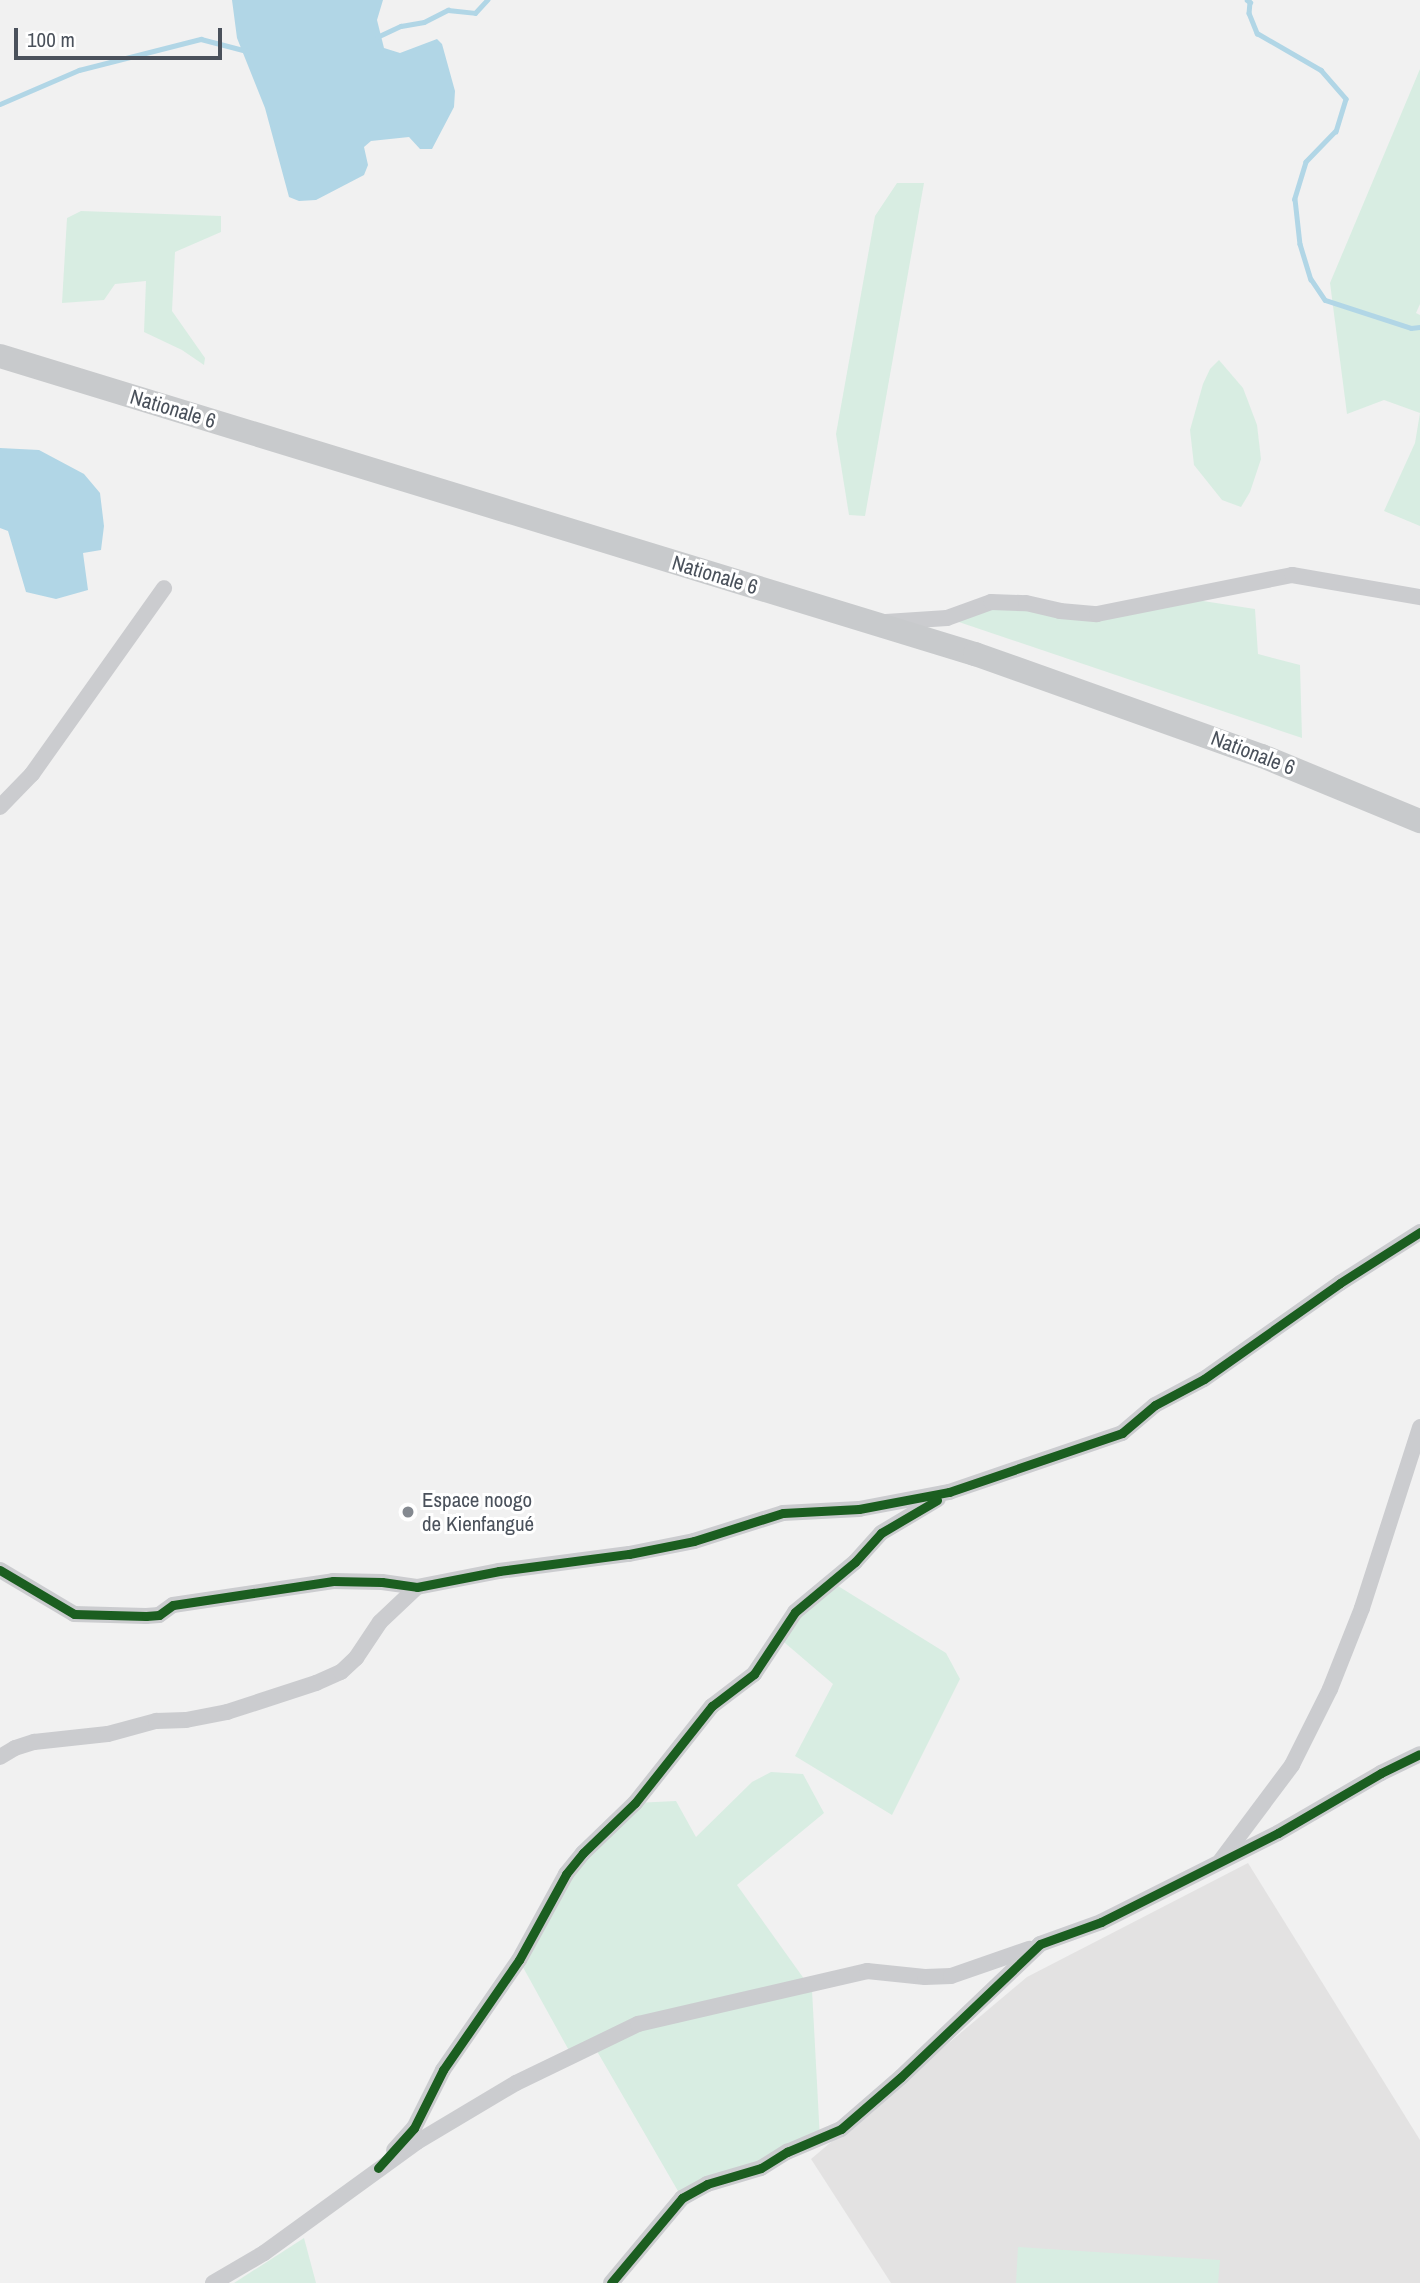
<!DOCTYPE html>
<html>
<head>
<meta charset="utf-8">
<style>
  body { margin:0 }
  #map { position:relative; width:1420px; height:2283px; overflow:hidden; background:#f1f1f1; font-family:"Archivo Narrow",sans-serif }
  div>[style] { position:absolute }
  .education>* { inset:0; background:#e3e2e2 }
  .green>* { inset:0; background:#d8ede2 }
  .water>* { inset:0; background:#b1d6e6 }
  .stream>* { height:4.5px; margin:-2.25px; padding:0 2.25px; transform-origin:2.25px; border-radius:2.25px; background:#b1d6e6 }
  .minor>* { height:16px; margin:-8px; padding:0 8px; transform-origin:8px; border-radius:8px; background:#cbcccf }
  .primary>* { height:24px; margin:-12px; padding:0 12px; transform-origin:12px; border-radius:12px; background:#c8cacc }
  .cycleway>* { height:9px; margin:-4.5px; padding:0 4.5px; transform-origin:4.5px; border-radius:4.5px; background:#1b5e20 }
  .dots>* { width:19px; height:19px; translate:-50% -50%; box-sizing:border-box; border:4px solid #fff; border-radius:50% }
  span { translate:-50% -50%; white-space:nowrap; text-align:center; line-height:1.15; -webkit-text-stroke:6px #fff; paint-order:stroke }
  .street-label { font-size:21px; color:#4a515b }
  .poi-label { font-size:21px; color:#4a515b }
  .left { translate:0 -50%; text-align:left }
  .scale { position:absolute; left:14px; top:28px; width:208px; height:32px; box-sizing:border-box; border:4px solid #4a515b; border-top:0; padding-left:9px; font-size:21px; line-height:24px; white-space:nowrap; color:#4a515b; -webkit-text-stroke:5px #fff; paint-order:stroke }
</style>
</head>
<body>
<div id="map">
  <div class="education">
    <i style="clip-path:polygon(1248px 1863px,1420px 2140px,1420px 2283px,891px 2283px,811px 2159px,1027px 1977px)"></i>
  </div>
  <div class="green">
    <i style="clip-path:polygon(1420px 69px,1420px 304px,1416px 313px,1420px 315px,1420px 413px,1384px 400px,1347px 414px,1330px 283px)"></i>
    <i style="clip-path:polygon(897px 183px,924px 183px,865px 516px,849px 515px,836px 434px,875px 216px)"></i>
    <i style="clip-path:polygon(81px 211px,221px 216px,221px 232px,175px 252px,172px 311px,205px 358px,204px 365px,182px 350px,144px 332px,146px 281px,115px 284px,104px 300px,62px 303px,67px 218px)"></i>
    <i style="clip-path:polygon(1219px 360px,1243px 388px,1257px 425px,1261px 459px,1250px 492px,1241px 507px,1222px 500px,1194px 465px,1190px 430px,1203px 384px,1210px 369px)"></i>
    <i style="clip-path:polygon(1420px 413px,1420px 526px,1384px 511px,1415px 443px)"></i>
    <i style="clip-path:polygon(1177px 597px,1255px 609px,1258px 654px,1300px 665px,1302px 738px,947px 618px,991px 602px,1060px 611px)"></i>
    <i style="clip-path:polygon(830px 1581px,946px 1653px,960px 1679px,892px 1815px,795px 1756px,833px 1684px,778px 1637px)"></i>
    <i style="clip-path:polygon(771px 1772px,803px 1774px,824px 1813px,737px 1885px,812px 1990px,820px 2139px,682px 2198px,594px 2046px,572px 2056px,519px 1960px,566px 1874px,635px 1803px,676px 1801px,696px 1837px,752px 1782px)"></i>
    <i style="clip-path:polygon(304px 2238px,316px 2283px,234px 2283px)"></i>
    <i style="clip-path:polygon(1018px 2247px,1220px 2260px,1218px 2283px,1016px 2283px)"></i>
  </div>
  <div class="water">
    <i style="clip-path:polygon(232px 0,383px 0,377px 20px,384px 48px,400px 53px,437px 39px,442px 44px,455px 91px,454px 107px,432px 149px,420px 149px,409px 137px,371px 141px,364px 147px,368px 165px,364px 175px,316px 200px,299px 201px,289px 197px,265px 108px,237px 38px)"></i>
    <i style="clip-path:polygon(0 448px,39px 450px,84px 474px,100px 493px,104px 526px,101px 550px,83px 553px,88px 590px,56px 599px,26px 592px,8px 531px,0 528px)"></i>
  </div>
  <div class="stream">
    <i style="left:1247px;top:0;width:4px;rotate:34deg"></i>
    <i style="left:1250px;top:2px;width:11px;rotate:95deg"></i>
    <i style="left:1249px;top:13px;width:22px;rotate:68deg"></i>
    <i style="left:1257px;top:33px;width:74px;rotate:30deg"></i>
    <i style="left:1321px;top:70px;width:38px;rotate:49deg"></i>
    <i style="left:1346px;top:99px;width:34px;rotate:107deg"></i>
    <i style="left:1336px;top:131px;width:43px;rotate:134.1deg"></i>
    <i style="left:1306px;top:162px;width:39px;rotate:107deg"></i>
    <i style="left:1295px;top:199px;width:45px;rotate:83.7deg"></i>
    <i style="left:1300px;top:244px;width:37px;rotate:73deg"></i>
    <i style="left:1311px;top:279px;width:25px;rotate:56deg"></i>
    <i style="left:1325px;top:300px;width:90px;rotate:18deg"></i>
    <i style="left:1411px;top:328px;width:9px;rotate:-6deg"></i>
    <i style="left:377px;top:37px;width:26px;rotate:-25deg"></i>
    <i style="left:401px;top:26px;width:23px;rotate:-10deg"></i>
    <i style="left:424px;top:22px;width:27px;rotate:-27deg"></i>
    <i style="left:448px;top:10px;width:27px;rotate:6deg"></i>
    <i style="left:475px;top:13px;width:18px;rotate:-47deg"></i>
    <i style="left:0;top:104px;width:86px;rotate:-23.3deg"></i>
    <i style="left:79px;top:70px;width:126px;rotate:-14.3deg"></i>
    <i style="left:201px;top:39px;width:48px;rotate:14.6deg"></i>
  </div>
  <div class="minor">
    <i style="left:886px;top:622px;width:61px;rotate:-3.8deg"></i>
    <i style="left:947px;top:618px;width:47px;rotate:-20deg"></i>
    <i style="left:991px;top:602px;width:35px;rotate:2deg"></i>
    <i style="left:1026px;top:603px;width:35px;rotate:13deg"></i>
    <i style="left:1060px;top:611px;width:37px;rotate:5deg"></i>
    <i style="left:1097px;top:614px;width:199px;rotate:-11.3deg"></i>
    <i style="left:1292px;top:575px;width:130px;rotate:9.8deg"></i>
    <i style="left:0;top:807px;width:46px;rotate:-45.9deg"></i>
    <i style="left:32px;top:774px;width:228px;rotate:-54.6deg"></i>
    <i style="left:0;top:1570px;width:86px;rotate:30.7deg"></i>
    <i style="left:74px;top:1614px;width:72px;rotate:1.6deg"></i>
    <i style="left:146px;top:1616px;width:13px;rotate:-4deg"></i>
    <i style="left:159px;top:1615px;width:17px;rotate:-36deg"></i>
    <i style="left:173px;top:1605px;width:162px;rotate:-8.5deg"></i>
    <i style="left:333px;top:1581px;width:49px;rotate:1.2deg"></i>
    <i style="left:382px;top:1582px;width:35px;rotate:8deg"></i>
    <i style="left:417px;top:1587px;width:84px;rotate:-11deg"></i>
    <i style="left:499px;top:1571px;width:131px;rotate:-7.5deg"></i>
    <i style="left:629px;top:1554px;width:66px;rotate:-11.3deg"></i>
    <i style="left:694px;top:1541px;width:93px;rotate:-17.5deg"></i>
    <i style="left:783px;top:1513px;width:76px;rotate:-3deg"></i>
    <i style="left:859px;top:1509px;width:92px;rotate:-10.7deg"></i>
    <i style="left:949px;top:1492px;width:183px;rotate:-18.8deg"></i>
    <i style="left:1122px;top:1433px;width:43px;rotate:-40.3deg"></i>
    <i style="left:1155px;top:1405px;width:55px;rotate:-28deg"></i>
    <i style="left:1204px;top:1379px;width:166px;rotate:-35.2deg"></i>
    <i style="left:1340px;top:1283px;width:95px;rotate:-32.5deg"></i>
    <i style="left:0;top:1757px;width:17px;rotate:-31deg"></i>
    <i style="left:15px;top:1748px;width:20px;rotate:-18deg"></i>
    <i style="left:34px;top:1742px;width:74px;rotate:-6.2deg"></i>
    <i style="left:108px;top:1734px;width:50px;rotate:-15.2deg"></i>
    <i style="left:156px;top:1721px;width:30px;rotate:-2deg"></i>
    <i style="left:186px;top:1720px;width:42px;rotate:-11deg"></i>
    <i style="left:227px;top:1712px;width:94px;rotate:-18deg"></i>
    <i style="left:316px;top:1683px;width:27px;rotate:-24deg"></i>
    <i style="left:341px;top:1672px;width:21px;rotate:-43deg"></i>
    <i style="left:356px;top:1658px;width:43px;rotate:-56.3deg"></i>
    <i style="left:380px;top:1622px;width:51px;rotate:-43.4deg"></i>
    <i style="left:1221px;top:1860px;width:119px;rotate:-53.2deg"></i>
    <i style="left:1292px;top:1765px;width:85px;rotate:-63.4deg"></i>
    <i style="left:1330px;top:1689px;width:87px;rotate:-68.4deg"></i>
    <i style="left:1362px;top:1608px;width:190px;rotate:-72.2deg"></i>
    <i style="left:394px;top:2150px;width:30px;rotate:-48deg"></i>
    <i style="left:414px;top:2128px;width:65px;rotate:-63.4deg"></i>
    <i style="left:443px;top:2070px;width:134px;rotate:-55.4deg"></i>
    <i style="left:519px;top:1960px;width:98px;rotate:-61.3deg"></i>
    <i style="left:566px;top:1874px;width:27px;rotate:-51deg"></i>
    <i style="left:583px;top:1853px;width:72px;rotate:-43.9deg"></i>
    <i style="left:635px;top:1803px;width:124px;rotate:-51.6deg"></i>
    <i style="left:712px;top:1706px;width:53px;rotate:-37.3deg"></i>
    <i style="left:754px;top:1674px;width:74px;rotate:-56.5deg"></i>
    <i style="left:795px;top:1612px;width:78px;rotate:-39.8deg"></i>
    <i style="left:855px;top:1562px;width:39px;rotate:-48deg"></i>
    <i style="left:881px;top:1533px;width:66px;rotate:-30.8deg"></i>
    <i style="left:213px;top:2283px;width:59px;rotate:-30.5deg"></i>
    <i style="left:264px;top:2253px;width:189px;rotate:-36deg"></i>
    <i style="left:417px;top:2142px;width:115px;rotate:-30.8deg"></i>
    <i style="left:516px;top:2083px;width:136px;rotate:-25.8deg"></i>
    <i style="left:638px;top:2024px;width:235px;rotate:-13deg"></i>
    <i style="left:867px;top:1971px;width:58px;rotate:5.9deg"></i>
    <i style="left:925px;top:1977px;width:26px;rotate:-2deg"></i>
    <i style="left:951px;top:1976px;width:83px;rotate:-19.1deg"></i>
    <i style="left:611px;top:2283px;width:111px;rotate:-50.1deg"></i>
    <i style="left:682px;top:2198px;width:29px;rotate:-29deg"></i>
    <i style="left:707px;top:2184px;width:56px;rotate:-16.5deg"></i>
    <i style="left:761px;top:2168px;width:31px;rotate:-32deg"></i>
    <i style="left:787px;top:2152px;width:59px;rotate:-23.1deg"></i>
    <i style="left:841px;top:2129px;width:79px;rotate:-40.9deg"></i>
    <i style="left:901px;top:2077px;width:192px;rotate:-43.7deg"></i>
    <i style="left:1040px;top:1944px;width:65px;rotate:-19.8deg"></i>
    <i style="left:1101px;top:1922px;width:198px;rotate:-26.7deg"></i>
    <i style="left:1278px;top:1833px;width:119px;rotate:-30.2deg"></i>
    <i style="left:1381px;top:1773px;width:43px;rotate:-26deg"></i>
  </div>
  <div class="primary">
    <i style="left:0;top:356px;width:1020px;rotate:17deg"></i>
    <i style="left:975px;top:654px;width:305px;rotate:19.6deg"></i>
    <i style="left:1262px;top:756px;width:171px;rotate:22.4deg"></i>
  </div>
  <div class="cycleway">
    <i style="left:0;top:1570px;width:86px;rotate:30.7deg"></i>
    <i style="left:74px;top:1614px;width:72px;rotate:1.6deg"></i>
    <i style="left:146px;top:1616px;width:13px;rotate:-4deg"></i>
    <i style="left:159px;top:1615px;width:17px;rotate:-36deg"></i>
    <i style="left:173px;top:1605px;width:162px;rotate:-8.5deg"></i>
    <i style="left:333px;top:1581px;width:49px;rotate:1.2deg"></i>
    <i style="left:382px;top:1582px;width:35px;rotate:8deg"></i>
    <i style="left:417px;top:1587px;width:84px;rotate:-11deg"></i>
    <i style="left:499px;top:1571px;width:131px;rotate:-7.5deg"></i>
    <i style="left:629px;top:1554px;width:66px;rotate:-11.3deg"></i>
    <i style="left:694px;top:1541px;width:93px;rotate:-17.5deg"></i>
    <i style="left:783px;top:1513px;width:76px;rotate:-3deg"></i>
    <i style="left:859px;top:1509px;width:92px;rotate:-10.7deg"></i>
    <i style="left:949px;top:1492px;width:183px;rotate:-18.8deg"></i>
    <i style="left:1122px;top:1433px;width:43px;rotate:-40.3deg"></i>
    <i style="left:1155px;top:1405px;width:55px;rotate:-28deg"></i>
    <i style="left:1204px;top:1379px;width:166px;rotate:-35.2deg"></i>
    <i style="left:1340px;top:1283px;width:95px;rotate:-32.5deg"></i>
    <i style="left:378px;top:2168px;width:54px;rotate:-48deg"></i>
    <i style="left:414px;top:2128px;width:65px;rotate:-63.4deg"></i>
    <i style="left:443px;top:2070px;width:134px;rotate:-55.4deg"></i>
    <i style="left:519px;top:1960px;width:98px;rotate:-61.3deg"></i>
    <i style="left:566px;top:1874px;width:27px;rotate:-51deg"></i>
    <i style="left:583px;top:1853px;width:72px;rotate:-43.9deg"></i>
    <i style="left:635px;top:1803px;width:124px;rotate:-51.6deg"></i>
    <i style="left:712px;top:1706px;width:53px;rotate:-37.3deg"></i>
    <i style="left:754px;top:1674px;width:74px;rotate:-56.5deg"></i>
    <i style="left:795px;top:1612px;width:78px;rotate:-39.8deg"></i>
    <i style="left:855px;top:1562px;width:39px;rotate:-48deg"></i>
    <i style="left:881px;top:1533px;width:65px;rotate:-30.5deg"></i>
    <i style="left:611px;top:2283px;width:111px;rotate:-50.1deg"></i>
    <i style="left:682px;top:2198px;width:29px;rotate:-29deg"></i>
    <i style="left:707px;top:2184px;width:56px;rotate:-16.5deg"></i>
    <i style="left:761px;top:2168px;width:31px;rotate:-32deg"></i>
    <i style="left:787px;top:2152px;width:59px;rotate:-23.1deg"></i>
    <i style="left:841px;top:2129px;width:79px;rotate:-40.9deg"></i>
    <i style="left:901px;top:2077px;width:192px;rotate:-43.7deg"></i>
    <i style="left:1040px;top:1944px;width:65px;rotate:-19.8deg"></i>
    <i style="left:1101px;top:1922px;width:198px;rotate:-26.7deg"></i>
    <i style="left:1278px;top:1833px;width:119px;rotate:-30.2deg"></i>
    <i style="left:1381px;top:1773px;width:43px;rotate:-26deg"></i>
  </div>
  <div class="dots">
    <i style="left:408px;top:1512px;background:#848990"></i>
  </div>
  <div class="street-label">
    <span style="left:173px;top:409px;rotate:17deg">Nationale 6</span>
    <span style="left:715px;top:575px;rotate:17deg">Nationale 6</span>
    <span style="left:1253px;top:753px;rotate:21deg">Nationale 6</span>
  </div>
  <div class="poi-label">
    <span class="left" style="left:422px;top:1512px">Espace noogo<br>de Kienfangué</span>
  </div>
  <div class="scale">100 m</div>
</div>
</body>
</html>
